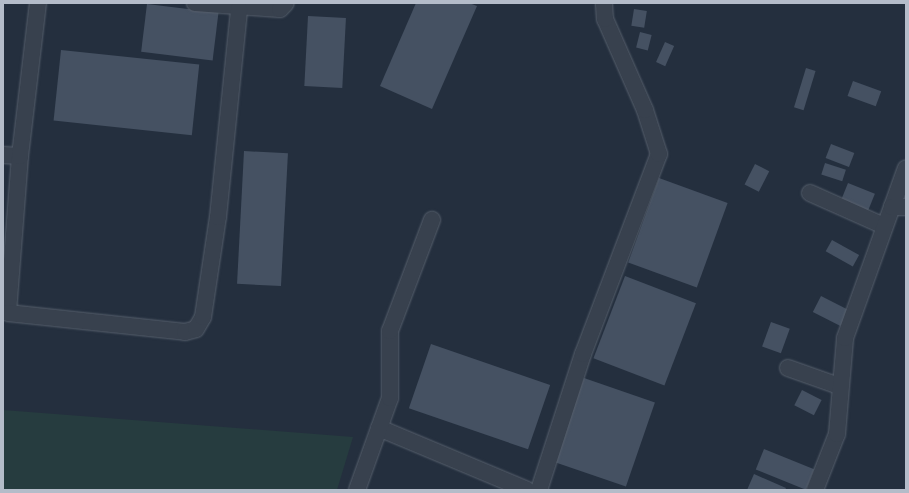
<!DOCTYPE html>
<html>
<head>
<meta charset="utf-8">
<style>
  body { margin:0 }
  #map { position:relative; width:909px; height:493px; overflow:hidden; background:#242f3e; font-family:"PT Sans Narrow",sans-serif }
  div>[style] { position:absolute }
  .green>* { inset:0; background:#263c3f }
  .building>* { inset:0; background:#455162; transform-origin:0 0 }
  .roads { filter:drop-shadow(0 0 1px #565f6c) drop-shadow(0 0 1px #565f6c) }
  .minor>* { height:16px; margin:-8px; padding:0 8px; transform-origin:8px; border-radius:8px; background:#38414e }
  span { translate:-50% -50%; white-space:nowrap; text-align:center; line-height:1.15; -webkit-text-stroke:4px #1d2633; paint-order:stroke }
  .frame { position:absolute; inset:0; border:4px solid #b4bcc9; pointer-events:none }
</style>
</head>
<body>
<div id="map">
  <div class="green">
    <i style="clip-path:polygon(3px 410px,353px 437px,337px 490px,3px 490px)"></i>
  </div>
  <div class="building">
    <i style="clip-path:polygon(416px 3px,469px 3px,477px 6px,432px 109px,380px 86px)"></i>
    <i style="left:147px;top:4px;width:72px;height:48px;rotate:7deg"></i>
    <i style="left:634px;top:9px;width:13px;height:17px;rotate:9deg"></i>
    <i style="left:308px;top:16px;width:38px;height:70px;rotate:3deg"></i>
    <i style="left:640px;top:32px;width:12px;height:16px;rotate:14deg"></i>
    <i style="left:665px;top:42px;width:10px;height:22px;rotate:24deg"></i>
    <i style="left:61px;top:50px;width:139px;height:71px;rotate:6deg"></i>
    <i style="left:806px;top:68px;width:10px;height:41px;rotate:17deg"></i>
    <i style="left:853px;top:81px;width:30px;height:16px;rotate:20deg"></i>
    <i style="left:831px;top:144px;width:25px;height:15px;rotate:21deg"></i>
    <i style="left:244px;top:151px;width:44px;height:133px;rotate:3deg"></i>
    <i style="left:825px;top:163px;width:22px;height:12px;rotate:18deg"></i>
    <i style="left:755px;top:164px;width:16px;height:23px;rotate:27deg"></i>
    <i style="left:659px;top:178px;width:73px;height:90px;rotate:20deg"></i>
    <i style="left:848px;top:183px;width:29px;height:25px;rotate:22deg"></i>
    <i style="left:832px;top:240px;width:31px;height:13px;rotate:29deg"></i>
    <i style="left:625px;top:276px;width:76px;height:88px;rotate:21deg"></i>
    <i style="left:821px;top:296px;width:31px;height:18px;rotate:27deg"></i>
    <i style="left:771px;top:322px;width:20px;height:26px;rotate:20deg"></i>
    <i style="left:431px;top:344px;width:126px;height:68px;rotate:19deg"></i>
    <i style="left:584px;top:378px;width:75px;height:89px;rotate:19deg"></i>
    <i style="left:802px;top:390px;width:22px;height:17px;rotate:27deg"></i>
    <i style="left:764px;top:449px;width:54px;height:22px;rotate:22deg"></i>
    <i style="clip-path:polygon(754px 474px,786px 488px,785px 490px,747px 490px)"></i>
  </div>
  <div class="roads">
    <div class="minor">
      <i style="left:195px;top:3px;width:85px;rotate:4deg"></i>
      <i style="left:280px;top:9px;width:8px;rotate:-45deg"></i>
      <i style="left:3px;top:155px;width:17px;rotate:3deg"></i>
      <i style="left:20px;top:156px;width:157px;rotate:94.4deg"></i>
      <i style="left:8px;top:313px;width:178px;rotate:6.1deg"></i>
      <i style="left:185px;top:332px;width:11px;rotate:-15deg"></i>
      <i style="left:196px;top:329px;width:14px;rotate:-60deg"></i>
      <i style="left:203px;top:317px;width:101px;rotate:-81.5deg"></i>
      <i style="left:218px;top:217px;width:209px;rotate:-84.2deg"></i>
      <i style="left:20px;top:156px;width:154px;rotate:-83.3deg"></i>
      <i style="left:810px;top:193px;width:81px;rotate:24deg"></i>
      <i style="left:892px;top:207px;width:41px;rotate:-70.3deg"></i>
      <i style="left:788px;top:368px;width:54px;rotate:19.4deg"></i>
      <i style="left:379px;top:428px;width:160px;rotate:22.7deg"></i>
      <i style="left:357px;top:490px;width:98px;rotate:-70.3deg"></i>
      <i style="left:390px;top:398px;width:67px;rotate:-90deg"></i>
      <i style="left:390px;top:331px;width:119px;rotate:-69.3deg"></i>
      <i style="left:539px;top:490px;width:143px;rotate:-72.1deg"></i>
      <i style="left:583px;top:354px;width:214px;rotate:-69.2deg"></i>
      <i style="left:659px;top:154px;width:46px;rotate:-107.7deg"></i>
      <i style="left:645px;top:110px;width:99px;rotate:-113.7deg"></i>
      <i style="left:605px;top:19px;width:16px;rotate:-94deg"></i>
      <i style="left:815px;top:490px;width:60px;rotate:-68.6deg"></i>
      <i style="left:837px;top:434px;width:96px;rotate:-85.2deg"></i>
      <i style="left:845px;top:338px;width:139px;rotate:-70.3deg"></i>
      <i style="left:892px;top:207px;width:14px"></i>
    </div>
  </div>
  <div class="frame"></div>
</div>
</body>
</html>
